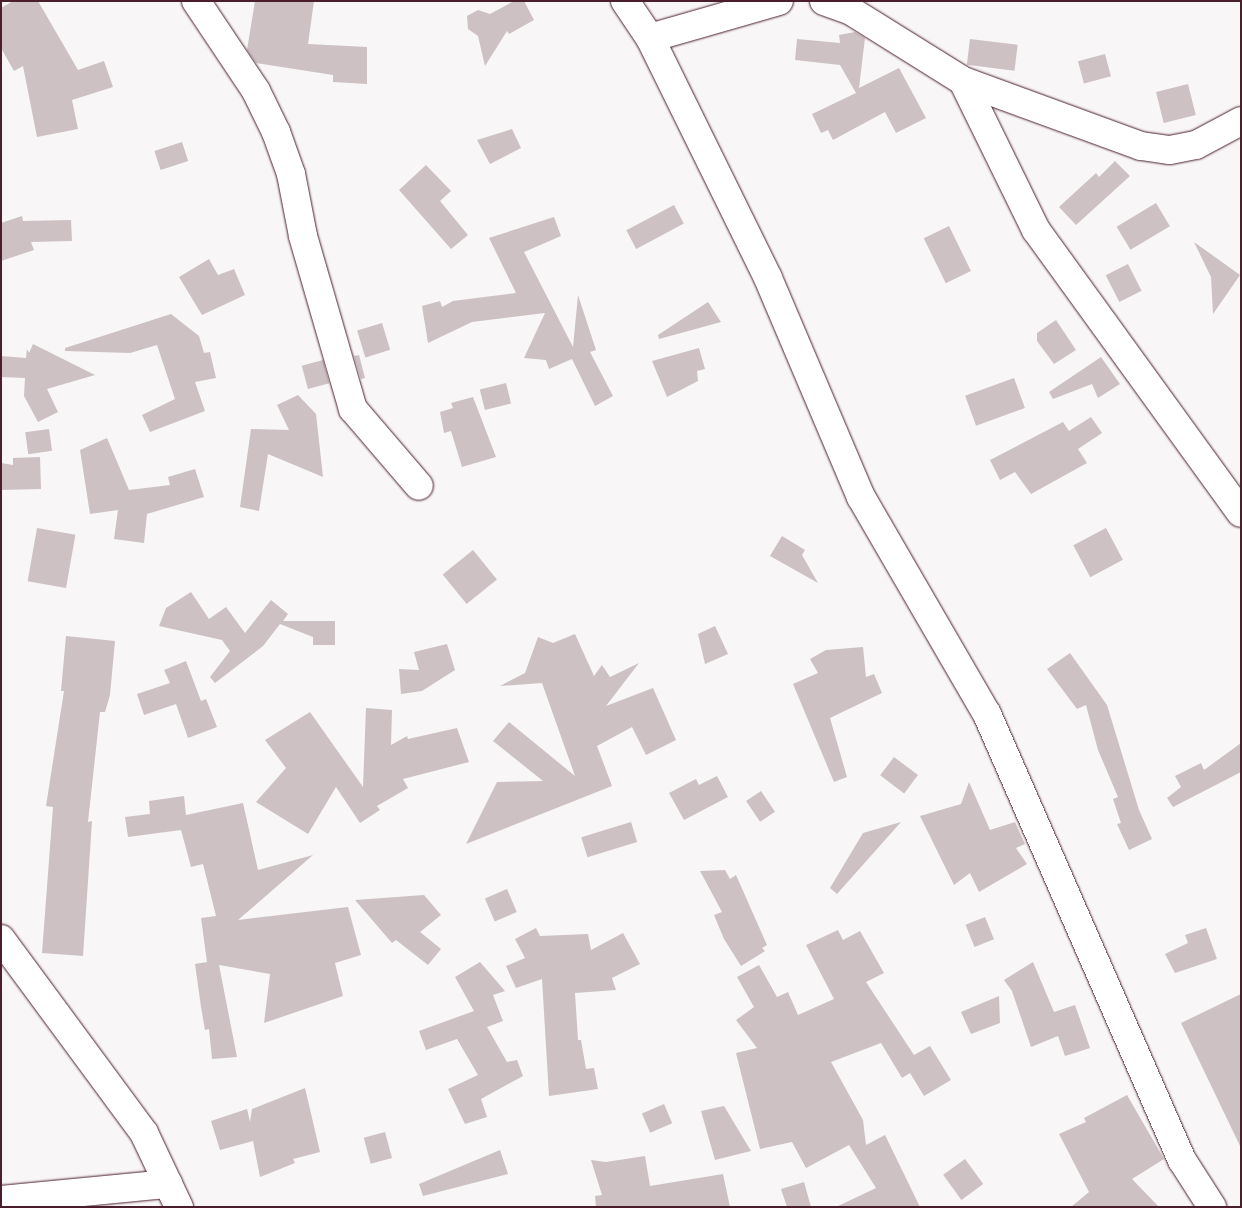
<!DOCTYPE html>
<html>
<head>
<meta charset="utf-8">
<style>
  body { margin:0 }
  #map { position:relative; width:1242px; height:1208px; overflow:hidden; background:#f8f6f7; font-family:"Balsamiq Sans",sans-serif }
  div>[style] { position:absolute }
  .building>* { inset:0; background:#cdc1c4; transform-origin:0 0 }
  .roads { filter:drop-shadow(0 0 1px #4a1f2b) drop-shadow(0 0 1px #4a1f2b) }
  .minor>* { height:28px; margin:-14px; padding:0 14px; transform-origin:14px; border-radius:14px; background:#fff }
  span { translate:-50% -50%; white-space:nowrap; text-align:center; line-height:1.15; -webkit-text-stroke:4px #fff; paint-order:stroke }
  .frame { position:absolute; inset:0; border:2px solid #4a1f2b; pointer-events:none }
</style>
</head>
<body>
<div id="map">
  <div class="building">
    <i style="clip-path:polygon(13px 1px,38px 1px,78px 70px,104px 61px,113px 87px,72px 100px,78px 129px,37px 137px,23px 66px,14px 71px,1px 48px,1px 8px)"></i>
    <i style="clip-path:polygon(255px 1px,314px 1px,308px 44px,367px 47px,367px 84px,333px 82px,333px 75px,256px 63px,247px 50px)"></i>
    <i style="clip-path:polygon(514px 1px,524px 1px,534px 20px,509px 34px,507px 31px,485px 66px,478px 36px,468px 29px,467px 16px,478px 10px,490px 14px)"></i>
    <i style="clip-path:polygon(855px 32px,865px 38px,859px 88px,899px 68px,926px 118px,896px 133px,885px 112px,833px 140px,828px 130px,821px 133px,812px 114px,856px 93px,840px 65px,795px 60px,797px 39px,840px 43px,839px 35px)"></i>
    <i style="left:970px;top:39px;width:48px;height:26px;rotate:7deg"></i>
    <i style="left:1105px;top:54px;width:23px;height:28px;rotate:75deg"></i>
    <i style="left:1188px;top:84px;width:32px;height:33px;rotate:76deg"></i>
    <i style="clip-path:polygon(512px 129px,521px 148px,490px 164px,477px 140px)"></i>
    <i style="left:182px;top:142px;width:20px;height:29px;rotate:72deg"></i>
    <i style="clip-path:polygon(1115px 161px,1130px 176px,1076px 225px,1059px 207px,1096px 173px,1099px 177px)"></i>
    <i style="clip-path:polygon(426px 165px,451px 191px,440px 201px,468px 235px,451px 249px,399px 190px)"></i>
    <i style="left:1156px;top:203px;width:27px;height:46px;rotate:59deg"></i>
    <i style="left:674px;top:205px;width:21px;height:54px;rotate:62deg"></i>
    <i style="clip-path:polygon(22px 216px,23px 221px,71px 220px,72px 241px,31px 242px,34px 250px,1px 261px,1px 223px)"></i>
    <i style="clip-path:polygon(554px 217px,561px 236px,524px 252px,573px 347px,578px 295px,596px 350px,590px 352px,613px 396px,595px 406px,572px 359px,549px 369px,546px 360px,524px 358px,545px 313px,472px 322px,428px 343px,422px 306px,440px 301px,442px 307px,453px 301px,516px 293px,489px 238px)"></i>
    <i style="left:949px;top:226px;width:50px;height:28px;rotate:64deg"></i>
    <i style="clip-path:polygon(1194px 242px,1240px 275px,1213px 314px,1211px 277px)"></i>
    <i style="clip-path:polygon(209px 259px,218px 275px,234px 269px,245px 295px,202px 315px,179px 277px)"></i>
    <i style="left:1128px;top:264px;width:30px;height:25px;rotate:63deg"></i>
    <i style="clip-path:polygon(708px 302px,721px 322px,659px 339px,658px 335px)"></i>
    <i style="clip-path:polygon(171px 314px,199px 336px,204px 353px,210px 352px,216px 378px,195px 382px,205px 411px,150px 432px,142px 415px,175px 399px,157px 345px,130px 353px,65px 351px,65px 348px)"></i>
    <i style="clip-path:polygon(1056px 320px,1076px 350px,1054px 364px,1037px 341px,1037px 333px)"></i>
    <i style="left:382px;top:323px;width:28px;height:26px;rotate:73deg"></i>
    <i style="clip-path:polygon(33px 344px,95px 375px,47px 389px,58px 412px,38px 422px,24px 396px,25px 378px,1px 377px,1px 356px,26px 358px,27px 349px,29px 353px)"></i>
    <i style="clip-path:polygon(699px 348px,705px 369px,697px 371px,698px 381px,667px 397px,652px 361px)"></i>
    <i style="clip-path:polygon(359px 355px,365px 378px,361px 379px,354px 356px)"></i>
    <i style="clip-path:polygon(1101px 357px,1120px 384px,1098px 398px,1092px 384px,1053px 399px,1049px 392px)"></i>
    <i style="left:323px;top:360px;width:24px;height:22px;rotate:75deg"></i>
    <i style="left:1014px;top:378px;width:32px;height:52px;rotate:70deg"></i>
    <i style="left:506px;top:383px;width:21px;height:27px;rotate:76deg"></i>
    <i style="clip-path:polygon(298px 395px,316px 414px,323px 477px,268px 454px,259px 511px,240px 507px,251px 429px,289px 430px,277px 405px)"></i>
    <i style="clip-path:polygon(473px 397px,496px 457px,462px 467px,451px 431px,444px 433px,440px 412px,453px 408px,451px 403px)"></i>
    <i style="clip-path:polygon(1091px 417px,1102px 433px,1078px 449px,1087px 463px,1031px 494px,1015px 472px,1000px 480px,990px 460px,1063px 422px,1069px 431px)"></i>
    <i style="left:49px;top:429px;width:22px;height:24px;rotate:82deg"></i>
    <i style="clip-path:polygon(107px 438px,129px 490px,170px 485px,168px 477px,195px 469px,204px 497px,147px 514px,144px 543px,114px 539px,118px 510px,90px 514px,80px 450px)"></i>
    <i style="clip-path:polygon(40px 457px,41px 489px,1px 490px,1px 463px,13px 465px,13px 458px)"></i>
    <i style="left:37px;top:528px;width:39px;height:54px;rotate:10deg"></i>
    <i style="left:1106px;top:528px;width:36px;height:37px;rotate:62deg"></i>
    <i style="clip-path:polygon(782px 536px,805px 550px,802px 555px,818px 583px,770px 556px)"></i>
    <i style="left:473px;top:550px;width:38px;height:39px;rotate:51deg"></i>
    <i style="clip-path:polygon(191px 592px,209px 619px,226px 607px,245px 633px,271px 600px,288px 614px,283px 621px,335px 621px,335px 645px,313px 645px,313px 637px,280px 624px,263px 646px,215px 683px,210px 677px,230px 651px,222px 640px,159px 626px,166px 608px)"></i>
    <i style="clip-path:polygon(715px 626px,728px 654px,705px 664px,698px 634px)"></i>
    <i style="clip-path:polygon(575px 634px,594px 676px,602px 665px,610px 677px,639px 663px,606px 706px,653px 688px,676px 740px,646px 755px,632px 727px,597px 746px,612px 786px,466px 844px,497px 782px,543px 781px,493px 741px,509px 722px,575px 776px,542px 683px,500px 686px,525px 673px,538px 637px,553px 643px)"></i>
    <i style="clip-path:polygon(66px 636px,115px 641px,110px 695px,105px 712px,100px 712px,88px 822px,92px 821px,83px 956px,42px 953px,53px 807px,46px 806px,64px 691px,61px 691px)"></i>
    <i style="clip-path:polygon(447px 644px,455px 670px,422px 691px,401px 694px,399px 669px,419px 670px,414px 652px)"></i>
    <i style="clip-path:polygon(863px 647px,866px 677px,874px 674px,882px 693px,830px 718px,847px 777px,834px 782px,793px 684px,818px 673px,810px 659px,826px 650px)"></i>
    <i style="clip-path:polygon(1070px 653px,1107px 705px,1139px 810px,1152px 839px,1129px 850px,1117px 824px,1121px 823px,1113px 799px,1118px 797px,1098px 750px,1086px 705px,1077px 709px,1047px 669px)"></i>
    <i style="clip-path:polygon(186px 661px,201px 701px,206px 699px,217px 727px,188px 738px,176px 704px,144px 715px,137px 694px,170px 683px,164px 670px)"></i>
    <i style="clip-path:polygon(366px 708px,392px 710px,391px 745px,407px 736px,408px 739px,457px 728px,469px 762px,403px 779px,408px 788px,377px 806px,380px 810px,360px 823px,336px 787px,308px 834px,256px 802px,286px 768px,265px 740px,310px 712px,363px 787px)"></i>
    <i style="clip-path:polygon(1241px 743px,1241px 772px,1173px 807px,1167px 798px,1181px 787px,1175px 776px,1201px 763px,1204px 770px)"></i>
    <i style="left:894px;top:757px;width:30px;height:23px;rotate:37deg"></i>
    <i style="clip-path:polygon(717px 776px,728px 797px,684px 820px,669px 793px,696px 779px,699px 785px)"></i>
    <i style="clip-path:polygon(969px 782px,990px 830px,1015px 822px,1025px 844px,1016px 848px,1027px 864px,979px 892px,970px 873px,954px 885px,920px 816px,961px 804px)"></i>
    <i style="left:761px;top:791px;width:25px;height:18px;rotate:56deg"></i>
    <i style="clip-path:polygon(184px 796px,186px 815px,243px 803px,258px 870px,313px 855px,238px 920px,348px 907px,361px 955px,335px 963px,343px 996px,264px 1023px,270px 974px,219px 965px,237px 1057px,212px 1059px,209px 1029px,205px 1030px,201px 1007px,195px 964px,207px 962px,201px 918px,216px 916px,203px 864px,191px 867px,181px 830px,128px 837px,125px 817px,150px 814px,149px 801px)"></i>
    <i style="left:631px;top:822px;width:21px;height:52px;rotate:73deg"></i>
    <i style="clip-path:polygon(901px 822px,837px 894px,830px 888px,863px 833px)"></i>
    <i style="clip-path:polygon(725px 870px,730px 879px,736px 875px,767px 945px,762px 948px,765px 951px,741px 966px,724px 939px,714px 915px,722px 912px,700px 871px)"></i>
    <i style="left:507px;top:889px;width:25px;height:24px;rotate:67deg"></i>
    <i style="clip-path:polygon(424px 895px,441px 915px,420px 932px,441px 949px,428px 965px,396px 940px,392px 943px,355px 900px)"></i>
    <i style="left:985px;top:917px;width:24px;height:21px;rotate:68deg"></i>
    <i style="clip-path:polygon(536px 928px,540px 936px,588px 934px,591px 950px,623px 933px,640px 964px,612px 978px,616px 990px,575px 993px,578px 1040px,581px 1040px,586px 1069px,594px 1068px,598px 1089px,549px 1096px,542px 979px,516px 988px,506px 966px,525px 958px,515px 939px)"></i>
    <i style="clip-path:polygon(1206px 928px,1217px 959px,1175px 973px,1165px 954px,1188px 943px,1185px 935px)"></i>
    <i style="clip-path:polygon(838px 930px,843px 940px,860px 931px,884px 973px,866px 982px,914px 1055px,930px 1046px,951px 1080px,924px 1096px,910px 1073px,902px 1078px,881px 1043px,831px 1062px,863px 1120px,866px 1145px,885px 1135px,920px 1207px,836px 1207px,876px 1188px,849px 1145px,806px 1168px,792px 1142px,760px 1149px,736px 1053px,757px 1048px,736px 1020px,754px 1007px,737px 977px,759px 965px,777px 997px,788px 992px,798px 1015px,834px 999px,806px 945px)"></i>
    <i style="clip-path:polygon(480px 962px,505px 991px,493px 995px,503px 1021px,487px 1027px,507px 1062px,517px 1060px,523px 1076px,481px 1099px,487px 1117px,465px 1124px,448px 1089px,478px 1075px,457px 1039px,426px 1050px,419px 1031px,474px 1011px,455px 977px)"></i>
    <i style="clip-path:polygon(1033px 962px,1054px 1012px,1075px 1005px,1090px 1048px,1065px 1056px,1058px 1036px,1031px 1047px,1012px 991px,1004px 980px)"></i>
    <i style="clip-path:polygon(1241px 994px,1241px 1148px,1181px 1023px)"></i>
    <i style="clip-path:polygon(999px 996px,1000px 1023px,971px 1034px,961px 1012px)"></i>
    <i style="clip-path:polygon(305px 1088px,320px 1152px,293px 1159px,295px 1163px,260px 1177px,253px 1141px,220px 1150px,211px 1121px,247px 1109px,250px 1122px,252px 1109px)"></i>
    <i style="clip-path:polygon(1127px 1095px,1164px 1159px,1132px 1179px,1159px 1207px,1071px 1207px,1089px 1192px,1059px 1134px,1086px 1122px,1084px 1118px)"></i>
    <i style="left:664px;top:1104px;width:21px;height:24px;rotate:67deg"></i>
    <i style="clip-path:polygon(724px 1106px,751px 1151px,715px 1160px,701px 1111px)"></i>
    <i style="left:385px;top:1132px;width:27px;height:22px;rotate:75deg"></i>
    <i style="clip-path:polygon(500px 1150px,508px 1174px,423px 1196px,419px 1184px)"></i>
    <i style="clip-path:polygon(645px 1156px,650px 1186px,723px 1174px,730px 1207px,596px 1207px,595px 1196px,602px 1195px,591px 1160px,606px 1162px)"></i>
    <i style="left:965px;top:1159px;width:31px;height:27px;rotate:54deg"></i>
    <i style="clip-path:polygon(804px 1182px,811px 1207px,787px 1207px,781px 1189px)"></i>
  </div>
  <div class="roads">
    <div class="minor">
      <i style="left:196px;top:1px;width:108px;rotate:56.3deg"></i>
      <i style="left:256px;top:91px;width:46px;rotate:64deg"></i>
      <i style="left:276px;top:132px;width:45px;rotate:70.3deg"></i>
      <i style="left:291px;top:174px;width:63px;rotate:79deg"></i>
      <i style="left:303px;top:236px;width:180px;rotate:73.9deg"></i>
      <i style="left:353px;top:409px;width:101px;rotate:49.4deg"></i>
      <i style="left:625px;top:1px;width:45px;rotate:56deg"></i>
      <i style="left:650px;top:38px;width:267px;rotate:63.8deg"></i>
      <i style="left:768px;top:278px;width:238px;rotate:67deg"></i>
      <i style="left:861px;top:497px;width:251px;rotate:59.9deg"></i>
      <i style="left:987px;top:714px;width:487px;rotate:66.4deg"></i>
      <i style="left:1182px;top:1160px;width:56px;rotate:57.4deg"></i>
      <i style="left:824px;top:1px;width:29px;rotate:20deg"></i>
      <i style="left:851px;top:11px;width:132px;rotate:32deg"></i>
      <i style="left:963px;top:81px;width:189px;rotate:20.1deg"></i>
      <i style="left:1141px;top:146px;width:29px;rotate:8deg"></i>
      <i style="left:1170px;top:150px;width:26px;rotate:-11deg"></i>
      <i style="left:1196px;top:145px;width:51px;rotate:-28.1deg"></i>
      <i style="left:650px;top:38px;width:134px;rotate:-16deg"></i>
      <i style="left:963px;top:81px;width:166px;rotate:63.9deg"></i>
      <i style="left:1036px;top:230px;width:349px;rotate:54.1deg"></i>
      <i style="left:1px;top:939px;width:241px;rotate:53.6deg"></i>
      <i style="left:144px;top:1133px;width:82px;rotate:64.7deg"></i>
      <i style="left:1px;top:1200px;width:168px;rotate:-5.5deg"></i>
    </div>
  </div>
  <div class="frame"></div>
</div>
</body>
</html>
